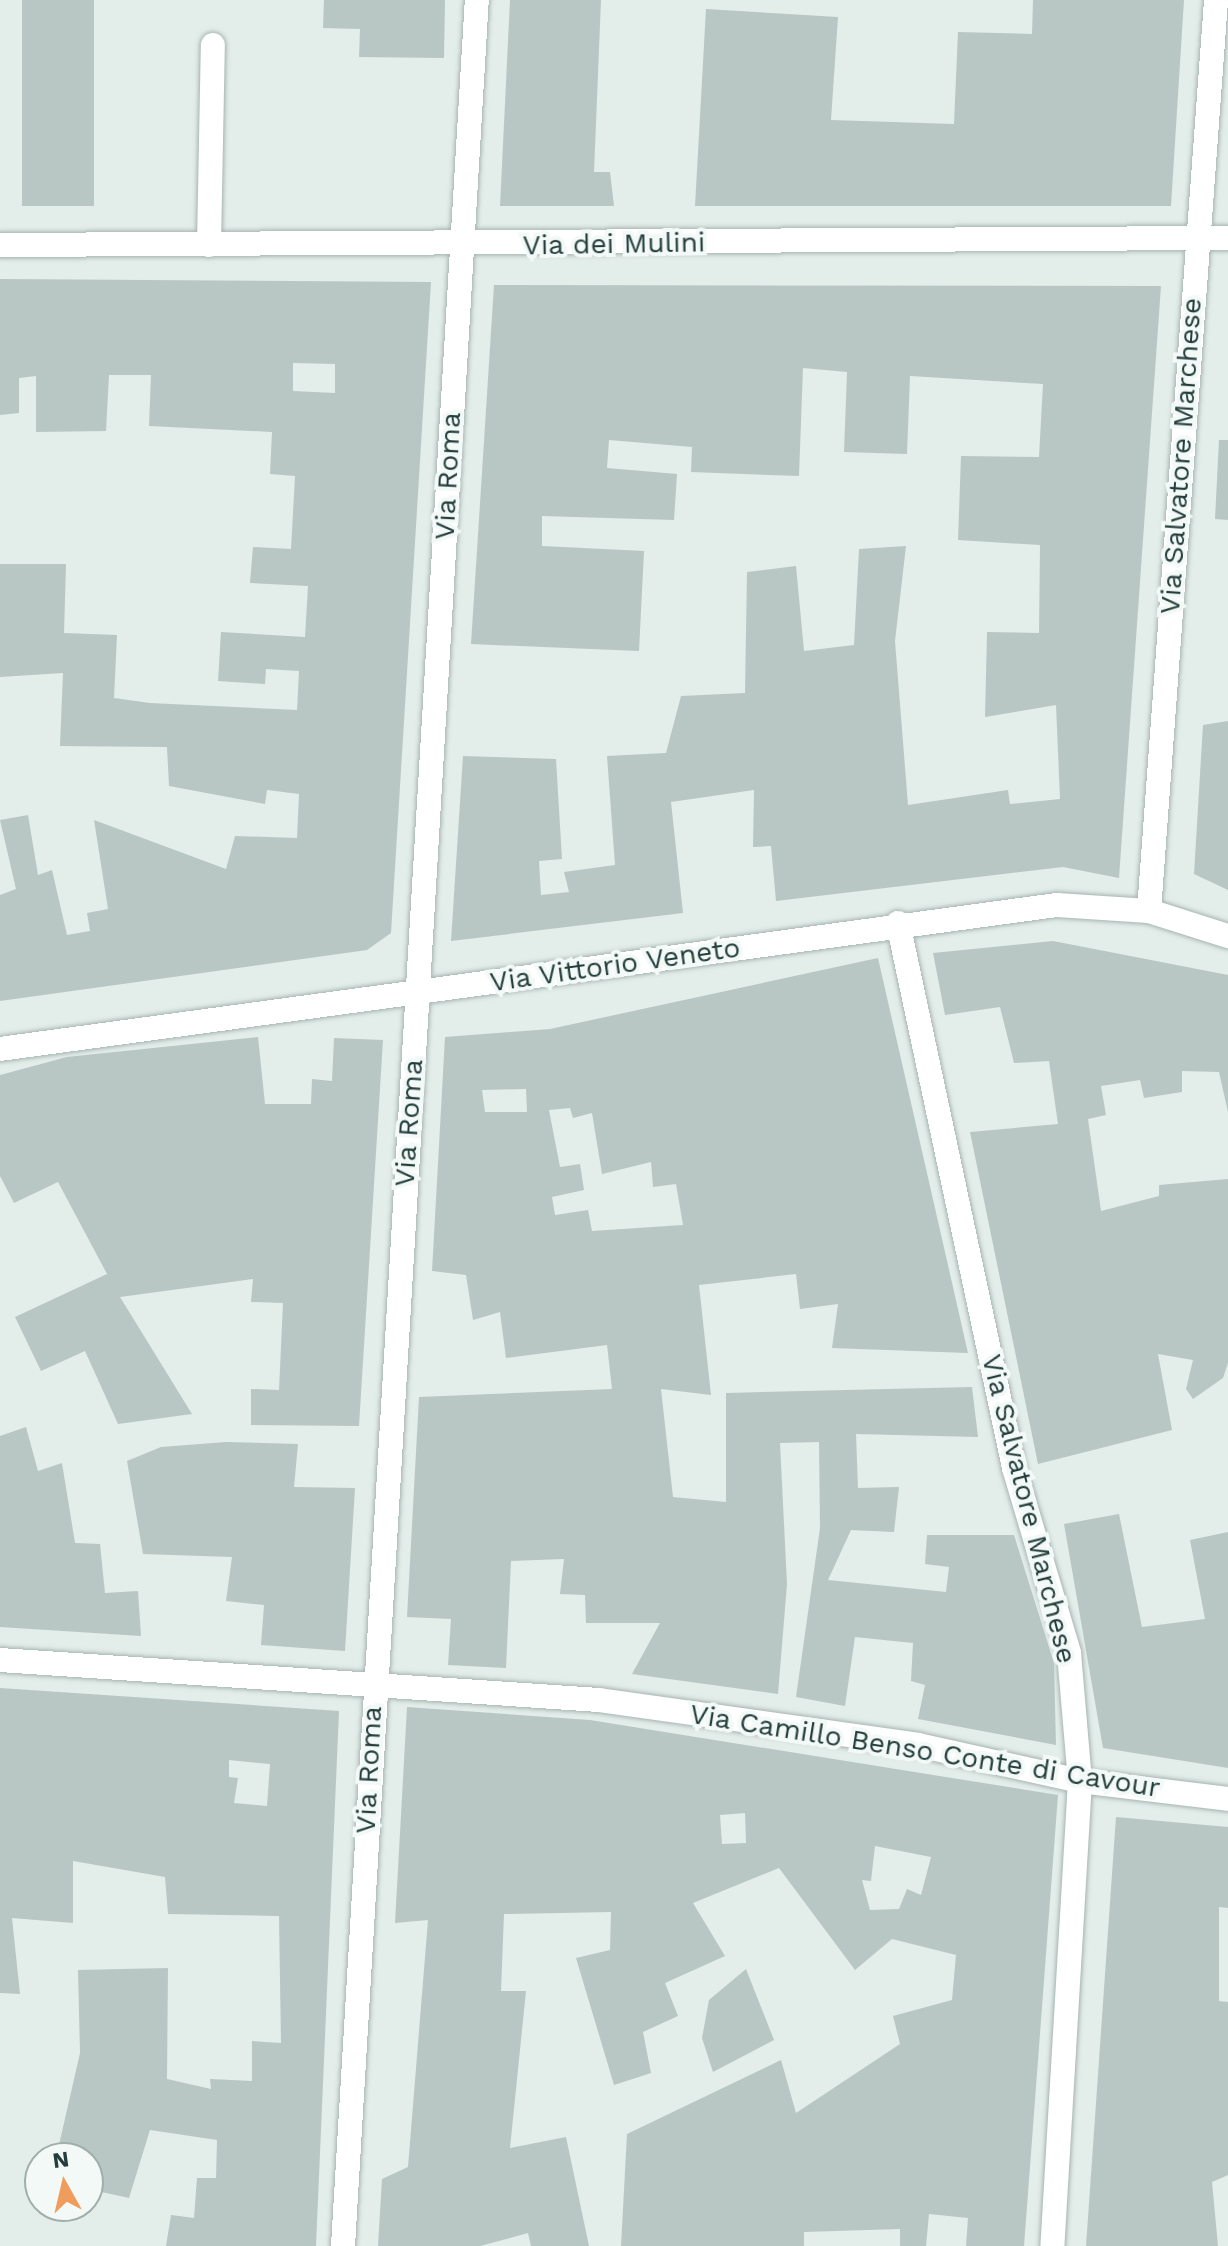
<!DOCTYPE html>
<html>
<head>
<meta charset="utf-8">
<style>
  body { margin:0 }
  #map { position:relative; width:1228px; height:2246px; overflow:hidden; background:#e3edea; font-family:"Work Sans",sans-serif }
  div>[style] { position:absolute }
  .building>* { inset:0; background:#b8c7c4; transform-origin:0 0 }
  .roads { filter:drop-shadow(0 0 2px #a6b5b2) drop-shadow(0 0 2px #a6b5b2) }
  .street>* { height:24px; margin:-12px; padding:0 12px; transform-origin:12px; border-radius:12px; background:#fff }
  .secondary>* { height:24px; margin:-12px; padding:0 12px; transform-origin:12px; border-radius:12px; background:#fff }
  span { translate:-50% -50%; white-space:nowrap; text-align:center; line-height:1.15; -webkit-text-stroke:8px #f3f9f7; paint-order:stroke }
  .street-label { font-size:28px; color:#233e3b }
  .north { position:absolute; left:24px; top:2142px; width:80px; height:80px; box-sizing:border-box; background:#f3f9f7; border:2px solid #a0aeac; border-radius:50%; rotate:352deg; font-size:22px; font-weight:700; line-height:32px; text-align:center; color:#233e3b }
  .north::after { content:''; display:block; margin:auto; width:28px; height:36px; background:#f09c5d; clip-path:polygon(50% 0,100% 100%,50% 72%,0 100%) }
</style>
</head>
<body>
<div id="map">
  <div class="building">
    <i style="left:22px;top:0;width:72px;height:206px"></i>
    <i style="clip-path:polygon(324px 0,445px 0,444px 58px,359px 57px,360px 29px,323px 28px)"></i>
    <i style="clip-path:polygon(510px 0,601px 0,594px 172px,610px 172px,614px 206px,500px 206px)"></i>
    <i style="clip-path:polygon(1033px 0,1184px 0,1171px 206px,695px 206px,706px 9px,838px 17px,831px 120px,954px 124px,958px 32px,1032px 34px)"></i>
    <i style="clip-path:polygon(evenodd,0 279px,431px 282px,391px 933px,367px 950px,0 1001px,0 895px,16px 889px,0 820px,28px 815px,38px 875px,52px 870px,67px 935px,90px 931px,87px 913px,108px 909px,94px 820px,226px 869px,235px 836px,297px 838px,299px 794px,267px 790px,265px 804px,169px 786px,167px 747px,60px 746px,63px 673px,0 677px,0 564px,66px 564px,64px 633px,117px 635px,114px 698px,150px 703px,297px 710px,299px 671px,266px 669px,265px 684px,218px 681px,221px 632px,305px 637px,308px 586px,250px 583px,253px 547px,291px 549px,295px 476px,270px 474px,272px 432px,149px 426px,151px 375px,109px 375px,106px 431px,36px 432px,36px 376px,19px 378px,19px 413px,0 415px,0 279px,293px 363px,335px 364px,335px 393px,293px 391px,293px 363px)"></i>
    <i style="clip-path:polygon(494px 285px,1161px 286px,1119px 878px,1063px 867px,776px 901px,771px 846px,753px 847px,754px 790px,671px 802px,683px 913px,451px 941px,463px 756px,556px 759px,562px 859px,539px 861px,541px 895px,569px 892px,564px 872px,615px 865px,607px 756px,666px 753px,681px 696px,745px 693px,747px 572px,796px 566px,804px 651px,854px 645px,859px 549px,906px 546px,895px 641px,908px 805px,1008px 790px,1010px 804px,1060px 799px,1056px 705px,985px 717px,987px 632px,1039px 633px,1040px 545px,958px 540px,961px 456px,1039px 457px,1043px 384px,910px 376px,907px 454px,844px 452px,847px 372px,803px 368px,799px 476px,691px 472px,692px 447px,609px 440px,607px 468px,677px 474px,674px 520px,542px 516px,542px 546px,644px 551px,639px 651px,471px 644px)"></i>
    <i style="clip-path:polygon(1219px 440px,1228px 440px,1228px 520px,1215px 519px)"></i>
    <i style="clip-path:polygon(1228px 721px,1228px 890px,1194px 874px,1203px 725px)"></i>
    <i style="clip-path:polygon(1053px 941px,1228px 975px,1228px 1112px,1219px 1072px,1182px 1071px,1182px 1092px,1144px 1098px,1140px 1080px,1101px 1086px,1106px 1115px,1088px 1119px,1101px 1211px,1159px 1196px,1159px 1185px,1228px 1179px,1228px 1363px,1223px 1378px,1193px 1399px,1186px 1389px,1193px 1360px,1158px 1354px,1172px 1430px,1038px 1464px,970px 1132px,1058px 1124px,1049px 1061px,1014px 1063px,1000px 1007px,945px 1015px,933px 953px)"></i>
    <i style="clip-path:polygon(evenodd,878px 958px,968px 1353px,832px 1348px,838px 1304px,800px 1309px,796px 1274px,699px 1285px,711px 1395px,661px 1389px,673px 1497px,726px 1502px,726px 1393px,972px 1387px,978px 1437px,856px 1434px,858px 1488px,899px 1487px,894px 1532px,851px 1530px,828px 1580px,946px 1592px,949px 1567px,925px 1564px,927px 1535px,1014px 1535px,1054px 1663px,1056px 1745px,918px 1719px,925px 1685px,911px 1681px,913px 1643px,855px 1637px,845px 1706px,796px 1697px,820px 1528px,819px 1442px,780px 1443px,787px 1584px,778px 1694px,632px 1674px,660px 1623px,586px 1623px,585px 1595px,560px 1594px,564px 1559px,511px 1561px,506px 1668px,448px 1665px,451px 1619px,407px 1617px,419px 1397px,612px 1389px,607px 1345px,506px 1358px,500px 1312px,473px 1320px,466px 1275px,432px 1271px,445px 1037px,550px 1029px,878px 958px,526px 1089px,527px 1112px,485px 1112px,482px 1090px,526px 1089px,878px 958px,570px 1108px,573px 1118px,592px 1113px,602px 1174px,651px 1162px,653px 1187px,676px 1184px,683px 1225px,592px 1231px,588px 1210px,555px 1215px,552px 1197px,584px 1190px,580px 1164px,560px 1167px,549px 1110px,570px 1108px)"></i>
    <i style="clip-path:polygon(258px 1037px,265px 1104px,311px 1104px,312px 1079px,332px 1081px,334px 1038px,383px 1040px,359px 1426px,251px 1425px,251px 1389px,279px 1390px,283px 1303px,251px 1302px,253px 1279px,120px 1297px,192px 1414px,118px 1424px,85px 1351px,41px 1371px,15px 1317px,107px 1274px,58px 1182px,14px 1203px,0 1176px,0 1075px,67px 1057px)"></i>
    <i style="clip-path:polygon(26px 1427px,38px 1471px,62px 1463px,75px 1543px,100px 1544px,105px 1593px,138px 1591px,141px 1636px,0 1627px,0 1436px)"></i>
    <i style="clip-path:polygon(226px 1442px,298px 1444px,294px 1487px,355px 1488px,345px 1651px,261px 1645px,264px 1605px,226px 1601px,232px 1557px,143px 1554px,127px 1461px,161px 1447px)"></i>
    <i style="clip-path:polygon(1119px 1514px,1142px 1627px,1205px 1619px,1190px 1540px,1228px 1532px,1228px 1768px,1103px 1748px,1064px 1524px)"></i>
    <i style="clip-path:polygon(evenodd,0 1688px,339px 1711px,316px 2246px,166px 2246px,171px 2215px,194px 2218px,197px 2178px,216px 2178px,217px 2140px,150px 2130px,129px 2198px,88px 2189px,88px 2158px,56px 2158px,80px 2053px,78px 1970px,168px 1968px,167px 2079px,211px 2089px,210px 2079px,252px 2081px,252px 2041px,281px 2043px,279px 1916px,168px 1914px,165px 1877px,73px 1861px,73px 1923px,12px 1918px,20px 1994px,0 1993px,0 1688px,229px 1760px,270px 1764px,267px 1806px,234px 1803px,238px 1778px,229px 1777px,229px 1760px)"></i>
    <i style="clip-path:polygon(evenodd,407px 1707px,590px 1720px,1058px 1795px,1024px 2246px,966px 2246px,968px 2218px,929px 2214px,926px 2246px,900px 2246px,900px 2229px,804px 2232px,804px 2246px,621px 2246px,627px 2134px,781px 2060px,796px 2113px,900px 2044px,893px 2016px,952px 2000px,956px 1955px,892px 1939px,855px 1970px,779px 1868px,693px 1903px,725px 1956px,665px 1983px,678px 2016px,643px 2032px,651px 2073px,614px 2085px,576px 1958px,610px 1950px,611px 1912px,504px 1914px,501px 1991px,526px 1991px,510px 2148px,566px 2137px,589px 2246px,531px 2246px,528px 2233px,480px 2246px,378px 2246px,382px 2179px,408px 2167px,428px 1920px,395px 1923px,407px 1707px,745px 1813px,746px 1843px,722px 1844px,720px 1815px,745px 1813px,407px 1707px,875px 1846px,931px 1857px,921px 1895px,907px 1889px,899px 1909px,870px 1910px,862px 1880px,871px 1881px,875px 1846px)"></i>
    <i style="clip-path:polygon(1116px 1817px,1228px 1827px,1228px 1908px,1219px 1907px,1219px 2001px,1228px 2002px,1228px 2175px,1212px 2182px,1218px 2246px,1086px 2246px)"></i>
    <i style="clip-path:polygon(746px 1969px,774px 2040px,713px 2072px,702px 2038px,709px 2000px)"></i>
  </div>
  <div class="roads">
    <div class="street">
      <i style="left:209px;top:245px;width:200px;rotate:-88.9deg"></i>
      <i style="left:1149px;top:911px;width:913px;rotate:-85.79deg"></i>
      <i style="left:898px;top:923px;width:557px;rotate:77.98deg"></i>
      <i style="left:1014px;top:1468px;width:193px;rotate:73.4deg"></i>
      <i style="left:1069px;top:1653px;width:128px;rotate:85.1deg"></i>
      <i style="left:1080px;top:1781px;width:466px;rotate:93.4deg"></i>
      <i style="left:0;top:1660px;width:600px;rotate:3.82deg"></i>
      <i style="left:599px;top:1700px;width:322px;rotate:8deg"></i>
      <i style="left:918px;top:1745px;width:166px;rotate:12.5deg"></i>
      <i style="left:1080px;top:1781px;width:149px;rotate:6.9deg"></i>
    </div>
    <div class="secondary">
      <i style="left:0;top:245px;width:1228px;rotate:-0.33deg"></i>
      <i style="left:0;top:1049px;width:1067px;rotate:-7.76deg"></i>
      <i style="left:1057px;top:905px;width:92px;rotate:3.7deg"></i>
      <i style="left:1149px;top:911px;width:83px;rotate:17.6deg"></i>
      <i style="left:343px;top:2246px;width:2250px;rotate:-86.59deg"></i>
    </div>
  </div>
  <div class="street-label">
    <span style="left:614px;top:244px;rotate:-1deg">Via dei Mulini</span>
    <span style="left:1181px;top:456px;rotate:-86deg">Via Salvatore Marchese</span>
    <span style="left:448px;top:476px;rotate:-87deg">Via Roma</span>
    <span style="left:615px;top:965px;rotate:-8deg">Via Vittorio Veneto</span>
    <span style="left:409px;top:1123px;rotate:-86deg">Via Roma</span>
    <span style="left:1029px;top:1509px;rotate:76deg">Via Salvatore Marchese</span>
    <span style="left:925px;top:1751px;rotate:9deg">Via Camillo Benso Conte di Cavour</span>
    <span style="left:369px;top:1770px;rotate:-87deg">Via Roma</span>
  </div>
  <div class="north">N</div>
</div>
</body>
</html>
